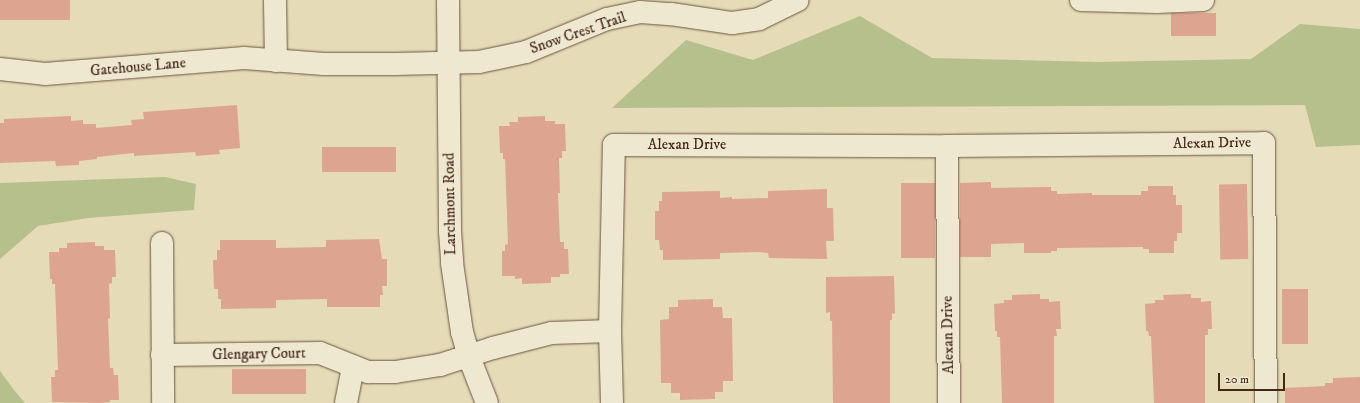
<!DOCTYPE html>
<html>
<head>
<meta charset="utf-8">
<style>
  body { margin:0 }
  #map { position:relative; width:1360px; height:403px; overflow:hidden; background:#e5dbb6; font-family:"IM FELL DW Pica",serif }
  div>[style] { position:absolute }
  .green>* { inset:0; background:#b6c08d }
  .building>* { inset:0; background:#dda590; transform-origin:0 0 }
  .roads { filter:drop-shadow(0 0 1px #6d5441) drop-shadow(0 0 1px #6d5441) }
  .minor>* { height:22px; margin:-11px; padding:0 11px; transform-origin:11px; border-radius:11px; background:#eee8d0 }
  span { translate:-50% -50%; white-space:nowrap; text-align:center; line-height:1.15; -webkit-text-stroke:3.5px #eee8d0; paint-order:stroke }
  .street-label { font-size:15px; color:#45271a }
  .scale { position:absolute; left:1218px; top:373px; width:67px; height:18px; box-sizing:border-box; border:2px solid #45271a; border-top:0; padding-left:5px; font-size:12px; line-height:14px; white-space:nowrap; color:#45271a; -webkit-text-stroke:3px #eee8d0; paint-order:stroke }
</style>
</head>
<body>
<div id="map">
  <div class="green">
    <i style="clip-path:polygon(860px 16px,932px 58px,1096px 62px,1251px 59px,1300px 24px,1360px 29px,1360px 145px,1316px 147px,1305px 105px,612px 108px,686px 40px,753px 60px)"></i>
    <i style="clip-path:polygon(165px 177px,196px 184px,194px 210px,88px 218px,38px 226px,0 259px,0 183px)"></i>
    <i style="clip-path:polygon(0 371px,14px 390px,25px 403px,0 403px)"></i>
  </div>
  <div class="building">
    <i style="left:0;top:0;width:70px;height:20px"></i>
    <i style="left:1216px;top:13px;width:23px;height:45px;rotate:90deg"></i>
    <i style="clip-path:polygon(237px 105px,240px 148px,219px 150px,220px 154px,196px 156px,195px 152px,134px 156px,134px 153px,97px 157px,97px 159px,79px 161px,79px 165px,56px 166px,55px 161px,0 163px,0 123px,4px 123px,4px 119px,71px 116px,71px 121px,83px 120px,83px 124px,96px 124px,96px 128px,132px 125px,131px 120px,144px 119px,143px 112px)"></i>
    <i style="clip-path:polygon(545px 116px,545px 121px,555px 121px,555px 124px,565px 124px,566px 151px,562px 151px,562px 158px,559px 158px,560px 193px,558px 193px,560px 242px,564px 242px,564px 249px,568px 249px,569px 274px,560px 274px,560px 277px,551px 277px,551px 283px,522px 284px,522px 278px,515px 279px,515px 276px,502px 276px,502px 251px,505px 251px,505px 245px,508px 244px,505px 159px,503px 159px,503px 153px,500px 153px,499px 126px,510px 126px,509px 122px,518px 122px,518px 117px)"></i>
    <i style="left:322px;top:147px;width:74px;height:25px"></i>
    <i style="clip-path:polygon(991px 182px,991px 188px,1051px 187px,1051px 191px,1057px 191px,1057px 194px,1092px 193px,1092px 195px,1141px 195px,1141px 191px,1148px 191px,1148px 186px,1173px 186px,1173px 195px,1176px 195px,1176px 205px,1182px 205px,1182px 233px,1177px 233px,1177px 241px,1174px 241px,1174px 253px,1149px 253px,1149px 249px,1143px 249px,1143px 247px,1057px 248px,1057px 251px,1051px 251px,1051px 253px,1024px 253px,1024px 243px,991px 244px,991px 257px,960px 257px,960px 183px)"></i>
    <i style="left:901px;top:183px;width:34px;height:75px"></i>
    <i style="left:1247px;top:184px;width:75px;height:28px;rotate:89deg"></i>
    <i style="clip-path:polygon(827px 189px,827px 208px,833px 208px,834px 241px,826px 241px,827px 259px,769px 258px,768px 253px,758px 252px,720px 253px,720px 259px,663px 260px,663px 250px,660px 250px,659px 240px,655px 240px,655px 211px,659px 211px,659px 201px,662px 201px,662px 192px,720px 191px,720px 198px,732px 197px,732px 199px,768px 198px,768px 191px)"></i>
    <i style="clip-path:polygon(379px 239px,382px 259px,387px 259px,387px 286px,382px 286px,383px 295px,380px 295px,380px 307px,327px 307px,327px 299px,276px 300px,276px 308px,221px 309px,221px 299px,218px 299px,218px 289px,214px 289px,213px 260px,217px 260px,217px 250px,220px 250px,220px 240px,276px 240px,276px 248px,326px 247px,326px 240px)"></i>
    <i style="clip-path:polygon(95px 242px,95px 246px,104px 246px,104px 250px,115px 250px,116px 277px,112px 277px,112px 283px,109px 284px,110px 318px,108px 319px,110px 368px,113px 368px,114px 375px,118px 375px,119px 400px,110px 400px,110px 402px,100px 403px,52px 402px,51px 377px,55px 377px,55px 370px,58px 370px,55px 284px,52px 284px,52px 279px,50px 279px,49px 252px,59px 252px,59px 248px,67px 248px,67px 243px)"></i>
    <i style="clip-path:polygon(894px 276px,895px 314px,892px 313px,892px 320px,890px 320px,890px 403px,833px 403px,832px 321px,830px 321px,830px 312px,826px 313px,826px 277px)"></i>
    <i style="left:1282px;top:289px;width:26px;height:55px"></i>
    <i style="clip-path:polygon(1040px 294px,1040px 299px,1049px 299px,1049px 302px,1060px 301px,1061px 329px,1056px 329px,1057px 336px,1054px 336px,1054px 403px,1002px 403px,1000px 337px,997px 337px,997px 331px,995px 331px,994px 304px,1004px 303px,1004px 300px,1012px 300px,1012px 295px)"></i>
    <i style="clip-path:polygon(1191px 294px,1191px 298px,1201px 298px,1201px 302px,1211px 301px,1212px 329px,1208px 329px,1208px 335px,1205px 335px,1205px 403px,1154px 403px,1151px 336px,1149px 336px,1148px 331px,1146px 331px,1145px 304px,1155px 303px,1155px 300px,1164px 300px,1163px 295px)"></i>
    <i style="clip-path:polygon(713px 299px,713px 307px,722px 307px,723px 318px,732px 318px,733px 381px,723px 381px,723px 392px,715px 392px,715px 399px,680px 400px,680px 393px,671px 393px,671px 383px,661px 383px,660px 320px,669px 319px,669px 307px,678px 307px,678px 300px)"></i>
    <i style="left:306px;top:369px;width:25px;height:74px;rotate:90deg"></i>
    <i style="clip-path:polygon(1360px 377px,1360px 403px,1285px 403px,1285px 388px,1325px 386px,1325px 383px,1333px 383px,1333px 378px)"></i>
  </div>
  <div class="roads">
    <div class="minor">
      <i style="left:275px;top:0;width:61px;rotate:89.1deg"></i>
      <i style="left:448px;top:0;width:231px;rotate:89.5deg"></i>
      <i style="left:450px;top:231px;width:32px;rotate:86deg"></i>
      <i style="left:452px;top:263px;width:70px;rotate:81.8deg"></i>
      <i style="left:462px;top:332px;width:26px;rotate:74deg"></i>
      <i style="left:469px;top:357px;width:49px;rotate:68.6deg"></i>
      <i style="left:1081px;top:0;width:76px;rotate:1.5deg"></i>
      <i style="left:1157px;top:2px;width:46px;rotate:-2.5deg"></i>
      <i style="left:0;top:69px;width:45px;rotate:6.3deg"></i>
      <i style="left:45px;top:74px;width:200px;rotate:-4.6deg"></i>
      <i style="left:244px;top:58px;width:80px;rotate:4.3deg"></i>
      <i style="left:324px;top:64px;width:71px"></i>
      <i style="left:395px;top:64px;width:84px;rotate:-1.4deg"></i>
      <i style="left:479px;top:62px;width:48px;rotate:-12deg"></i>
      <i style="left:526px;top:52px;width:87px;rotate:-22.2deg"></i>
      <i style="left:607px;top:19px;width:34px;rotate:-12deg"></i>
      <i style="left:640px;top:12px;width:31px;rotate:4deg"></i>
      <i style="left:671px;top:14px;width:62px;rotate:8.4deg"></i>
      <i style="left:732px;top:23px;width:27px;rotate:-8deg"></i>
      <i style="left:759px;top:19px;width:43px;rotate:-26deg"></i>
      <i style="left:947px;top:146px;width:257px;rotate:89.6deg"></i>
      <i style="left:162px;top:243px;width:160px;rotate:89.6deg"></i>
      <i style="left:162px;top:355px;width:158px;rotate:-0.7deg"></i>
      <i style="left:320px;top:353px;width:52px;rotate:21.6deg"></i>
      <i style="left:368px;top:372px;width:27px"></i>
      <i style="left:395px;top:372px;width:46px;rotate:-8.8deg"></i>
      <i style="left:440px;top:365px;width:56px;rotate:-17.8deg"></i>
      <i style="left:493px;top:348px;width:61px;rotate:-14.3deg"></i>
      <i style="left:552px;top:333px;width:58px;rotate:-2deg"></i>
      <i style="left:346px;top:403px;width:37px;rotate:-79deg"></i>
      <i style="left:612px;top:403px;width:72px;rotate:-91.6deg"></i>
      <i style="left:610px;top:331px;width:186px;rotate:-88.8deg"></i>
      <i style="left:614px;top:145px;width:333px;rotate:0.2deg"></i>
      <i style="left:947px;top:146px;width:317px;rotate:-0.5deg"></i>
      <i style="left:1264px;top:143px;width:260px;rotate:89.6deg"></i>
    </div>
  </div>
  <div class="street-label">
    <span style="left:578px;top:33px;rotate:-19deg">Snow Crest Trail</span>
    <span style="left:138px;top:67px;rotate:-5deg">Gatehouse Lane</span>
    <span style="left:1212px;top:143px;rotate:-1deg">Alexan Drive</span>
    <span style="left:687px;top:145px">Alexan Drive</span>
    <span style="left:450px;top:204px;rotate:-91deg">Larchmont Road</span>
    <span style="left:948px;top:335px;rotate:-91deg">Alexan Drive</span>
    <span style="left:259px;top:354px;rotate:-1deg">Glengary Court</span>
  </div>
  <div class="scale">20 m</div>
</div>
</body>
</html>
